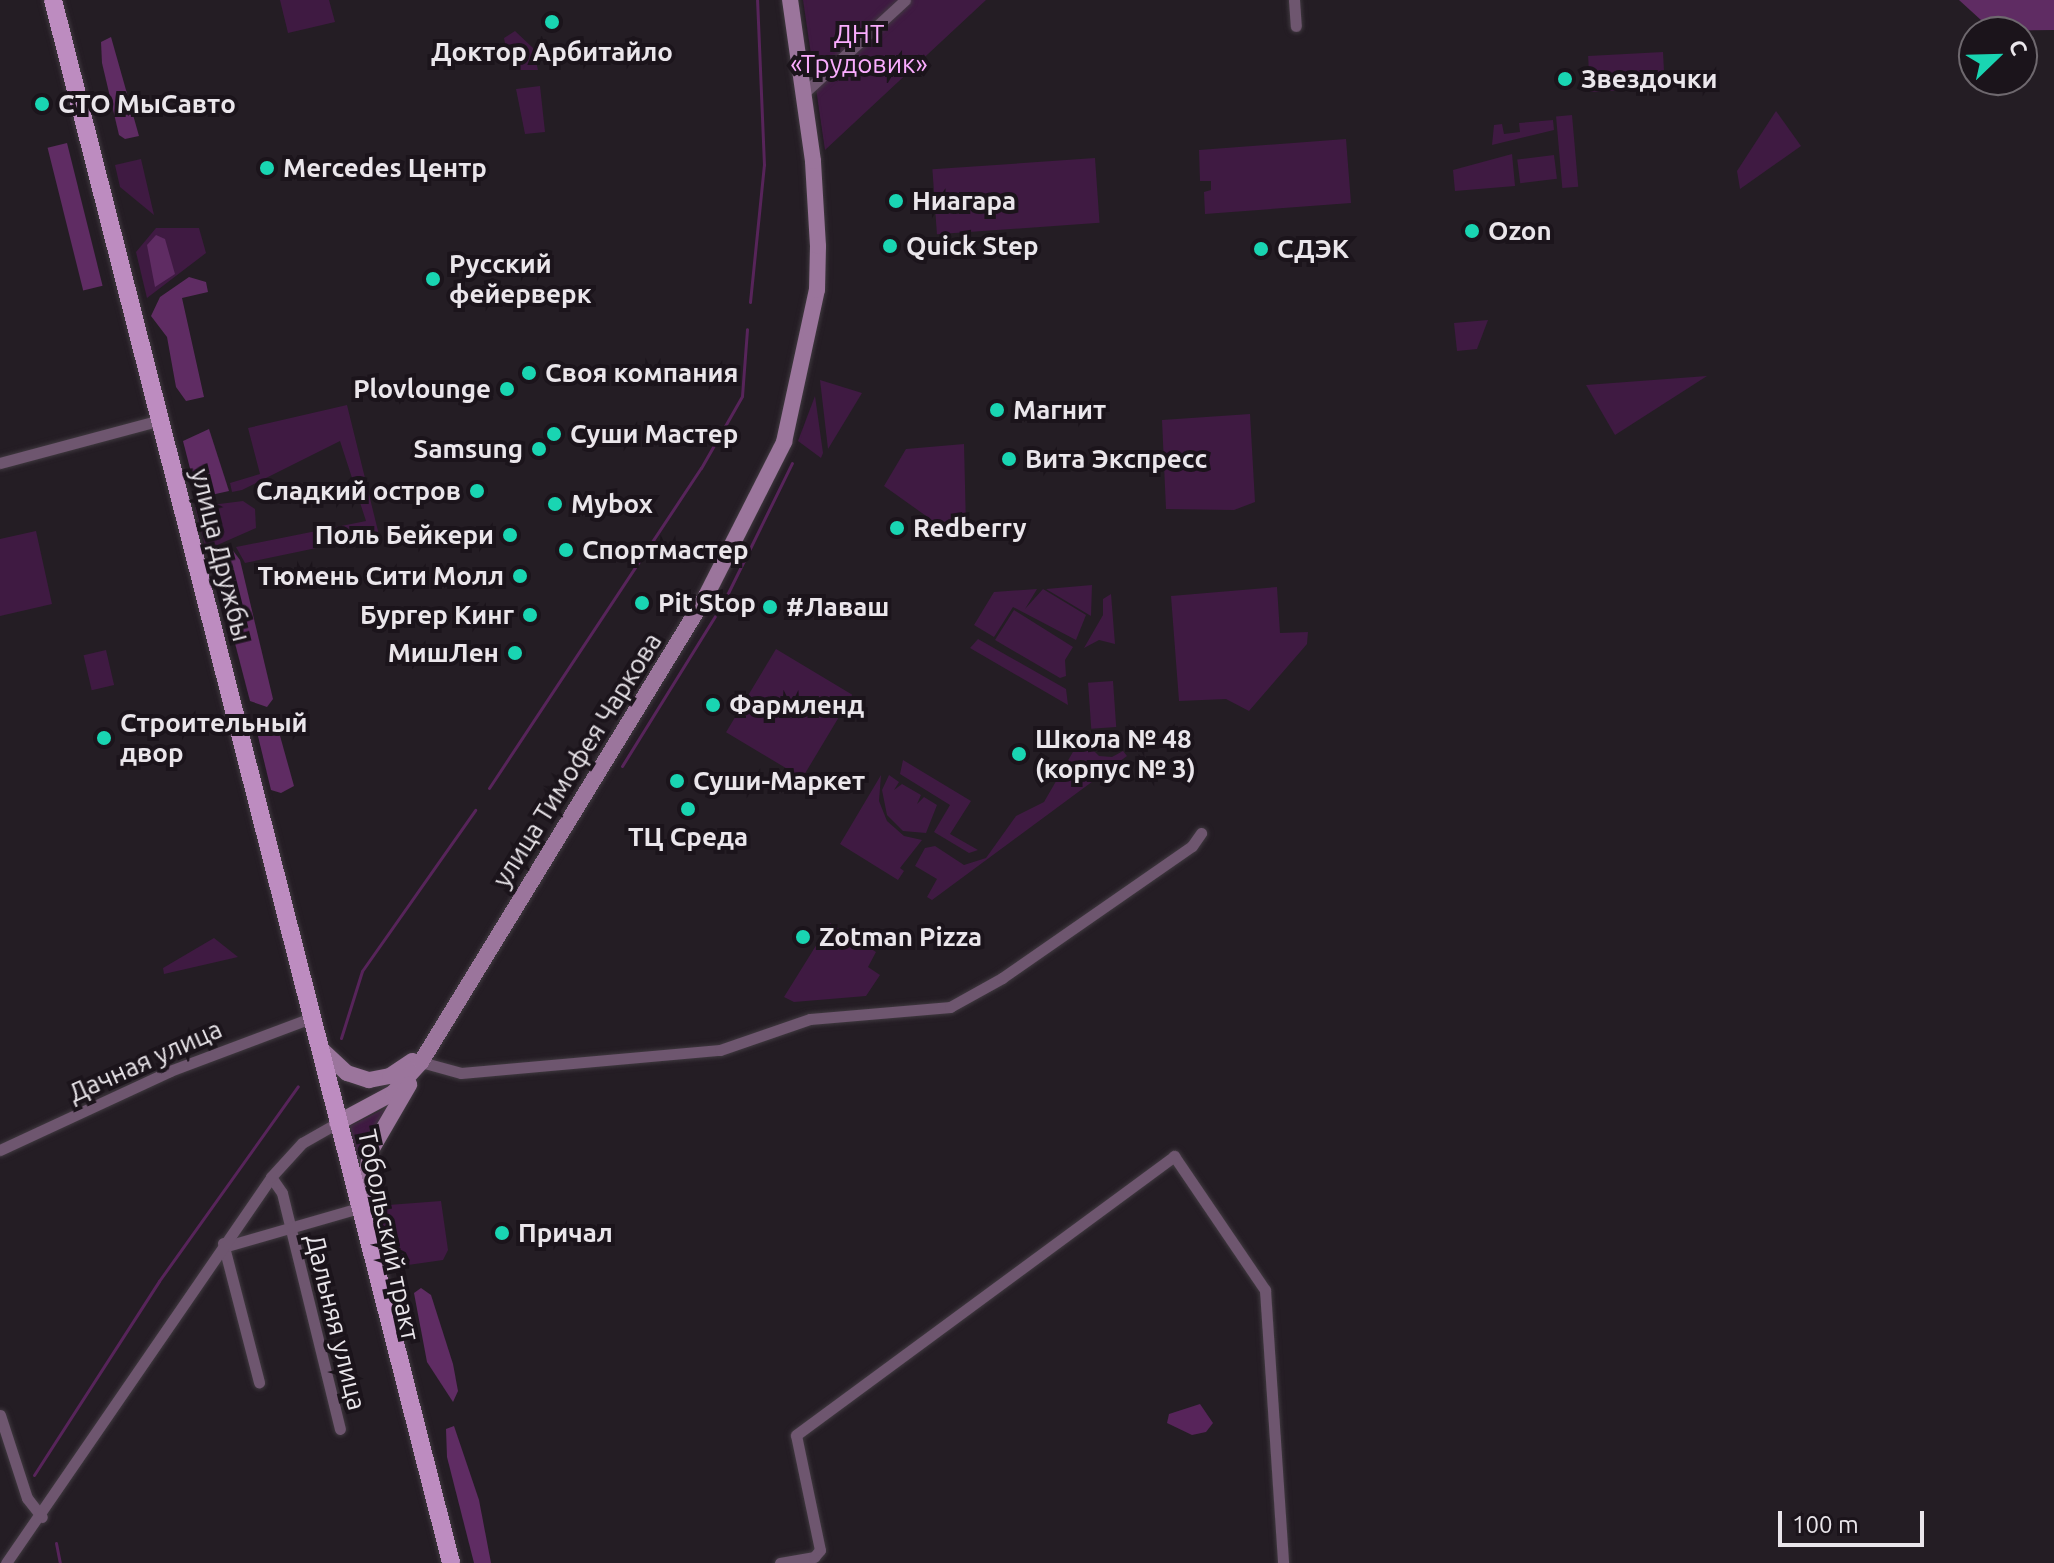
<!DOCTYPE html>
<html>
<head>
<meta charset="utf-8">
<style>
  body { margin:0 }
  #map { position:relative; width:2054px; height:1563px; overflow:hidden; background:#241d24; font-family:Ubuntu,sans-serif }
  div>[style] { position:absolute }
  .green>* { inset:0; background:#3f1a42; transform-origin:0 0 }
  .forest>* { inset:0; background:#5f2c63; transform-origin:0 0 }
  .water>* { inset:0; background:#57245a }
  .stream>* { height:3px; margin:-1.5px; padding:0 1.5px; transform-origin:1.5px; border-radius:1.5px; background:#57245a }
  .roads { filter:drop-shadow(0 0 2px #403940) drop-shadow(0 0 2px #403940) }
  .minor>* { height:11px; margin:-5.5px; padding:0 5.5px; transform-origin:5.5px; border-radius:5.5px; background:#6e566f }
  .secondary>* { height:16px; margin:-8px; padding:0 8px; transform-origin:8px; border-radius:8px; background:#9b759c }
  .primary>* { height:18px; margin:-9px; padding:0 9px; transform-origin:9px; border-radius:9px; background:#bd8cc0 }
  .dots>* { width:22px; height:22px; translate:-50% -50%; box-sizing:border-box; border:4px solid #1b141b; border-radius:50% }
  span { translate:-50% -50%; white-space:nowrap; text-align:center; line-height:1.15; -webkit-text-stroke:8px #1b141b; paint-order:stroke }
  .park-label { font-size:26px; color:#faacfe }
  .poi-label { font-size:26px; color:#eae6eb; font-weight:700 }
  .left { translate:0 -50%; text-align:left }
  .right { translate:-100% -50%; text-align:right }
  .street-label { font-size:26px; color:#eae6eb }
  .north { position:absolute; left:1958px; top:16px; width:80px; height:80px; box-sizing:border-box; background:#1b141b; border:2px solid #6e686e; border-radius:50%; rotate:67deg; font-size:22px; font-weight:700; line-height:32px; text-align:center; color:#eae6eb }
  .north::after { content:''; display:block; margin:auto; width:28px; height:36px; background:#19d5b2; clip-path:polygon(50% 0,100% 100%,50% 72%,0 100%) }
  .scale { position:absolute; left:1778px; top:1511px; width:146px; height:36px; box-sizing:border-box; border:4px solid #eae6eb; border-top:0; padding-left:10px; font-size:24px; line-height:28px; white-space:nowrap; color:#eae6eb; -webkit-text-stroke:6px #1b141b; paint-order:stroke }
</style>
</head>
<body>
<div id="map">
  <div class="green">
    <i style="clip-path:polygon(280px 0,329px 0,335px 22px,288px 33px)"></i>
    <i style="clip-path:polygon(803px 0,986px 0,825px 150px)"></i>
    <i style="clip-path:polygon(515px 31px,533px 48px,538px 70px,515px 70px,508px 60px,504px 38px)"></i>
    <i style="left:1663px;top:52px;width:36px;height:75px;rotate:87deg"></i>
    <i style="clip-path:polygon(540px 86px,545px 132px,525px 134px,516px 89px)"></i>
    <i style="clip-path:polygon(1776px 111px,1801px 146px,1740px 189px,1737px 171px)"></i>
    <i style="left:1572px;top:115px;width:72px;height:16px;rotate:85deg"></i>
    <i style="clip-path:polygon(1553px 120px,1554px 130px,1492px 145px,1494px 125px,1502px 124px,1504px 134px,1520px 132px,1519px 123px)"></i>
    <i style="clip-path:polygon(1346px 139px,1351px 203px,1205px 214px,1204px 192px,1211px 190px,1211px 181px,1200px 181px,1199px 150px)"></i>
    <i style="clip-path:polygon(1512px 154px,1515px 186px,1455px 191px,1453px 170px)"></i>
    <i style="left:1554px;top:155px;width:24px;height:37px;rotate:83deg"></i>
    <i style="left:1095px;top:158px;width:65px;height:163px;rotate:86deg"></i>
    <i style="clip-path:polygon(141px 159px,154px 215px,120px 187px,115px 165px)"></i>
    <i style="clip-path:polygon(156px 228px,199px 228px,206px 253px,147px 298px,136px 252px)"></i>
    <i style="clip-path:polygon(1488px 320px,1477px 349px,1457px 351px,1454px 323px)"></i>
    <i style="clip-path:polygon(1707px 376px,1615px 435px,1586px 385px)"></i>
    <i style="clip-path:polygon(820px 380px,862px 393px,828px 449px)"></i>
    <i style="clip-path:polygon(815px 396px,823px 453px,821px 458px,798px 441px)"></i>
    <i style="clip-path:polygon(347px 405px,379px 535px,245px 563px,236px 547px,366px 521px,340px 441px,242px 490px,232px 492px,230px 483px,260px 474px,248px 428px)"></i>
    <i style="clip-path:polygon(1250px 414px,1255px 502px,1234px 510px,1166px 509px,1162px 420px)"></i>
    <i style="clip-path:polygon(964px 444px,966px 527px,950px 533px,884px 486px,906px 449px)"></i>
    <i style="clip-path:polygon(243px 501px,255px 509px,256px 528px,206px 550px,195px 507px)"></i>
    <i style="clip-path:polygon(36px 531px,52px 604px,0 616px,0 539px)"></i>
    <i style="clip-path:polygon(1092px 585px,1091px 616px,1046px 589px)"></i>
    <i style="clip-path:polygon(1277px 587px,1280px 633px,1308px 632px,1307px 644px,1249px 711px,1226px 699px,1179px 701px,1171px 596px)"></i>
    <i style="clip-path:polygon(1037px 589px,1025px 609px,1043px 589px,1086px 615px,1076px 640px,1013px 607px,994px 637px,974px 625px,994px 592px)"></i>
    <i style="clip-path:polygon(1111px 594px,1115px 644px,1099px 640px,1084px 648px,1103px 615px,1103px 599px)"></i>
    <i style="clip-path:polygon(1014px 610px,1073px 647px,1065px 660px,1066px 676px,1060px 678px,995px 640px)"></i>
    <i style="clip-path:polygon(978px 639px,1066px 689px,1068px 705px,970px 648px)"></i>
    <i style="left:776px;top:649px;width:89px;height:97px;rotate:31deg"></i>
    <i style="left:106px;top:650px;width:36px;height:23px;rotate:77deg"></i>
    <i style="left:1113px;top:681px;width:46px;height:25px;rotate:86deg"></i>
    <i style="clip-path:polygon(1081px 738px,1099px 756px,1112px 757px,1123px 751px,1127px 756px,932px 900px,927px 897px,937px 879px,915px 866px,925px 848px,935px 846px,964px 865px,986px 858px,1016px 816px,1044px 802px)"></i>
    <i style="clip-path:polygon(903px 760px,971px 801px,950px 834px,978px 850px,969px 853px,934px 832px,950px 805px,900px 774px)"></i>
    <i style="clip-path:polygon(881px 775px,879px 801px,887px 821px,904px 836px,922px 840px,900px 868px,904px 871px,898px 880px,840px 844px)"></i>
    <i style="clip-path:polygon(889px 775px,899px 782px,894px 790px,902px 784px,921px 795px,917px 804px,924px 797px,937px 805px,926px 833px,903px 831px,887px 815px,882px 790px)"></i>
    <i style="clip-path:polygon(830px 923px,876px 952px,868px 967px,880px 975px,866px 996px,794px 1002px,784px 997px)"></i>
    <i style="clip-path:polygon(214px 938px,238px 957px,164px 974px,163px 968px)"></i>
    <i style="clip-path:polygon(388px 1107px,361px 1172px,350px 1126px)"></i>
    <i style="clip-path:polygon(441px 1201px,448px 1250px,443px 1260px,401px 1266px,388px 1257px,375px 1206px)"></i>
  </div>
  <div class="forest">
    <i style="clip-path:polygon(1959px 0,2054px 0,2054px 30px,1993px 31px)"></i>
    <i style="clip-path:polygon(111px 37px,139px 136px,125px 139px,119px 135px,102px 63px,101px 42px)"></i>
    <i style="left:67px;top:143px;width:147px;height:20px;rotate:76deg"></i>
    <i style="clip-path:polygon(156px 235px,165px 239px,175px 274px,155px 287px,147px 245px)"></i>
    <i style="clip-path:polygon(189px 277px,206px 282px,208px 292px,182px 298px,204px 397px,186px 401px,176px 387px,167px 337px,151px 316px,160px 297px)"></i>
    <i style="clip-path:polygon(209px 429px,229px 491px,211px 495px,194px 484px,183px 441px)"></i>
    <i style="clip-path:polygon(231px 548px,240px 560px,273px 699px,267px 707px,250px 701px,217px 574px,220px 553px)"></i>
    <i style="clip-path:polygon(270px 719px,277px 725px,294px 786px,281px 793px,271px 790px,257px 732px)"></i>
    <i style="clip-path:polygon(421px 1288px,431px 1295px,453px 1364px,458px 1391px,453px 1402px,427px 1362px,414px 1293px)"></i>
    <i style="clip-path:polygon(454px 1426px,479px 1500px,491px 1563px,474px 1563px,447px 1457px,446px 1429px)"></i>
  </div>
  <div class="water">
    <i style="clip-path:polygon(1200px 1404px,1213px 1423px,1206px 1432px,1192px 1435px,1167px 1423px,1169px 1414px)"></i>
  </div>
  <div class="stream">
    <i style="left:750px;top:302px;width:138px;rotate:-84.2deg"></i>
    <i style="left:764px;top:165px;width:165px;rotate:-92.4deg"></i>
    <i style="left:727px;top:595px;width:147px;rotate:-63.8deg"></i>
    <i style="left:622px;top:766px;width:176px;rotate:-58.2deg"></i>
    <i style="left:489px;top:788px;width:384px;rotate:-56.5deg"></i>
    <i style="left:701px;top:468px;width:83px;rotate:-60.3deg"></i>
    <i style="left:742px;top:396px;width:67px;rotate:-85.7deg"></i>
    <i style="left:341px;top:1038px;width:70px;rotate:-72.6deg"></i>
    <i style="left:362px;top:971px;width:197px;rotate:-54.9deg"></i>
    <i style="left:34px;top:1475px;width:231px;rotate:-57.2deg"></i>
    <i style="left:159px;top:1281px;width:239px;rotate:-54.5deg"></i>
    <i style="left:56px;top:1543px;width:20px;rotate:79deg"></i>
  </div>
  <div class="roads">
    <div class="minor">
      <i style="left:1294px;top:0;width:26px;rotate:86deg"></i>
      <i style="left:804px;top:93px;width:137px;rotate:-42.6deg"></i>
      <i style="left:0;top:463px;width:166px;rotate:-15deg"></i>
      <i style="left:421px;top:1062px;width:41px;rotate:15.4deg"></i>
      <i style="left:461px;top:1073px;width:260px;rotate:-5.1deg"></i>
      <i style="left:720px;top:1050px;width:95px;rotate:-19deg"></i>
      <i style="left:810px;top:1019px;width:141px;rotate:-4.9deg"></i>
      <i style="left:950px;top:1007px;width:60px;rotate:-29.1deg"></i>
      <i style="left:1002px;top:978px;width:231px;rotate:-34.8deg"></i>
      <i style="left:1192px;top:846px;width:16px;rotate:-55deg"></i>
      <i style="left:0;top:1150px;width:187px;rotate:-24.9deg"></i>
      <i style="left:170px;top:1071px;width:151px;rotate:-20.6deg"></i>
      <i style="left:271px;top:1177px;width:19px;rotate:55deg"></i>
      <i style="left:282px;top:1193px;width:243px;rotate:76.2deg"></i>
      <i style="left:223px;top:1243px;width:144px;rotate:75.5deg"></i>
      <i style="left:227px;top:1246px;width:130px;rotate:-16.1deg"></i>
      <i style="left:0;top:1415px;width:87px;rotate:72deg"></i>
      <i style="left:27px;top:1498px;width:24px;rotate:52deg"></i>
      <i style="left:6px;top:1563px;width:468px;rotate:-55.5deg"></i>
      <i style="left:271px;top:1177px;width:46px;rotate:-47.6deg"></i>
      <i style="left:302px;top:1143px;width:40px;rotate:-29.7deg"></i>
      <i style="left:780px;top:1563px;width:35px;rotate:-10deg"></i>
      <i style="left:814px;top:1557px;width:9px;rotate:-49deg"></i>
      <i style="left:820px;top:1550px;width:117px;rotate:-101.8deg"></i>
      <i style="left:796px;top:1435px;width:470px;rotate:-36.4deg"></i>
      <i style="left:1174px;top:1156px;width:162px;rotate:55.8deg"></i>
      <i style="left:1265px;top:1290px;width:274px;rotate:86.2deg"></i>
    </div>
    <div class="secondary">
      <i style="left:320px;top:1048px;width:37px;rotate:43deg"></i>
      <i style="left:347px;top:1073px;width:23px;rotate:18deg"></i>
      <i style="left:369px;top:1080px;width:21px;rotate:-11deg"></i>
      <i style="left:390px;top:1076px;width:27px;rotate:-34deg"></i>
      <i style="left:337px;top:1123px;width:64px;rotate:-28.2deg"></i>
      <i style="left:393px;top:1093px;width:42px;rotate:-47.9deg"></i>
      <i style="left:421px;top:1062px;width:546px;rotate:-58.55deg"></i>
      <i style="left:706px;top:596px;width:173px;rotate:-63.1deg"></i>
      <i style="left:784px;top:442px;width:156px;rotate:-77.8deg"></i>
      <i style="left:817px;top:290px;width:44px;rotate:-88.7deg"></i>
      <i style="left:818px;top:246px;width:85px;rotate:-93.4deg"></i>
      <i style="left:813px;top:161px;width:163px;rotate:-98.1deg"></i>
      <i style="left:363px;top:1206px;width:54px;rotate:-82.6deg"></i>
      <i style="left:370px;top:1152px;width:78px;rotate:-59.8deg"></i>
    </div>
    <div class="primary">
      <i style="left:53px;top:0;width:1613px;rotate:75.71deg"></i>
    </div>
  </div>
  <div class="dots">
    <i style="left:552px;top:22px;background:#19d5b2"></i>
    <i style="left:1565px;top:79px;background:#19d5b2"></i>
    <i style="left:42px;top:104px;background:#19d5b2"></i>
    <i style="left:267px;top:168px;background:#19d5b2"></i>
    <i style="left:896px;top:201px;background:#19d5b2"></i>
    <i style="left:1472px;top:231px;background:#19d5b2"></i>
    <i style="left:890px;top:246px;background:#19d5b2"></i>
    <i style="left:1261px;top:249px;background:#19d5b2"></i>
    <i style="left:433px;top:279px;background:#19d5b2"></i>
    <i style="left:529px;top:373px;background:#19d5b2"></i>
    <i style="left:507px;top:389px;background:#19d5b2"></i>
    <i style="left:997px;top:410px;background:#19d5b2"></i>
    <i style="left:554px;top:434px;background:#19d5b2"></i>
    <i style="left:539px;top:449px;background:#19d5b2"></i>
    <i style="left:1009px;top:459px;background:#19d5b2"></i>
    <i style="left:477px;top:491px;background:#19d5b2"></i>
    <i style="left:555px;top:504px;background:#19d5b2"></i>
    <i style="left:897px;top:528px;background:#19d5b2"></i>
    <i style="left:510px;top:535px;background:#19d5b2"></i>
    <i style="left:566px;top:550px;background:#19d5b2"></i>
    <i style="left:520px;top:576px;background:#19d5b2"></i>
    <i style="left:642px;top:603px;background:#19d5b2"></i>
    <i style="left:770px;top:607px;background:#19d5b2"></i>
    <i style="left:530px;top:615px;background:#19d5b2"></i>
    <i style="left:515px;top:653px;background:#19d5b2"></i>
    <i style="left:713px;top:705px;background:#19d5b2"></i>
    <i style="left:104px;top:738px;background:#19d5b2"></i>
    <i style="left:1019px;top:754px;background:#19d5b2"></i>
    <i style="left:677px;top:781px;background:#19d5b2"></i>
    <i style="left:688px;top:809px;background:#19d5b2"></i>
    <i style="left:803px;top:937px;background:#19d5b2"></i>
    <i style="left:502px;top:1233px;background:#19d5b2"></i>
  </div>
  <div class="park-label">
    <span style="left:859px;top:49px">ДНТ<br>«Трудовик»</span>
  </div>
  <div class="poi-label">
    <span style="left:552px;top:52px">Доктор Арбитайло</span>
    <span class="left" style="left:1581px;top:79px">Звездочки</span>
    <span class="left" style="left:58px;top:104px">СТО МыСавто</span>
    <span class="left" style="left:283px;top:168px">Mercedes Центр</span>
    <span class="left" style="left:912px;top:201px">Ниагара</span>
    <span class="left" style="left:1488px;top:231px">Ozon</span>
    <span class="left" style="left:906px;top:246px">Quick Step</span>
    <span class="left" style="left:1277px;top:249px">СДЭК</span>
    <span class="left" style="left:449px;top:279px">Русский<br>фейерверк</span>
    <span class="left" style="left:545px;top:373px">Своя компания</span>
    <span class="right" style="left:491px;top:389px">Plovlounge</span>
    <span class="left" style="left:1013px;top:410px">Магнит</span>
    <span class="left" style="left:570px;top:434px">Суши Мастер</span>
    <span class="right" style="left:523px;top:449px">Samsung</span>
    <span class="left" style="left:1025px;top:459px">Вита Экспресс</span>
    <span class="right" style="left:461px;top:491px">Сладкий остров</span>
    <span class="left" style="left:571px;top:504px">Mybox</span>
    <span class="left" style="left:913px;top:528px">Redberry</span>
    <span class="right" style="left:494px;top:535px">Поль Бейкери</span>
    <span class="left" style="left:582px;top:550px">Спортмастер</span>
    <span class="right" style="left:504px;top:576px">Тюмень Сити Молл</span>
    <span class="left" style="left:658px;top:603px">Pit Stop</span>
    <span class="left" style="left:786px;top:607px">#Лаваш</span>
    <span class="right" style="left:514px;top:615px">Бургер Кинг</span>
    <span class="right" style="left:499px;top:653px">МишЛен</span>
    <span class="left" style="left:729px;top:705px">Фармленд</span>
    <span class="left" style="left:120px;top:738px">Строительный<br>двор</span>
    <span class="left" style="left:1035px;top:754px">Школа № 48<br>(корпус № 3)</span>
    <span class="left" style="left:693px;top:781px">Суши-Маркет</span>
    <span style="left:688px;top:837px">ТЦ Среда</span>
    <span class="left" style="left:819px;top:937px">Zotman Pizza</span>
    <span class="left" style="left:518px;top:1233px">Причал</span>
  </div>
  <div class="street-label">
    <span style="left:221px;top:555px;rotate:76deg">улица Дружбы</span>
    <span style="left:577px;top:760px;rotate:-58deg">улица Тимофея Чаркова</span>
    <span style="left:145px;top:1061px;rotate:-24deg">Дачная улица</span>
    <span style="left:389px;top:1235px;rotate:78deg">Тобольский тракт</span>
    <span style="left:336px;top:1322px;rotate:76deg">Дальняя улица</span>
  </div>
  <div class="north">С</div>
  <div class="scale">100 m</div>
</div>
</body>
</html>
